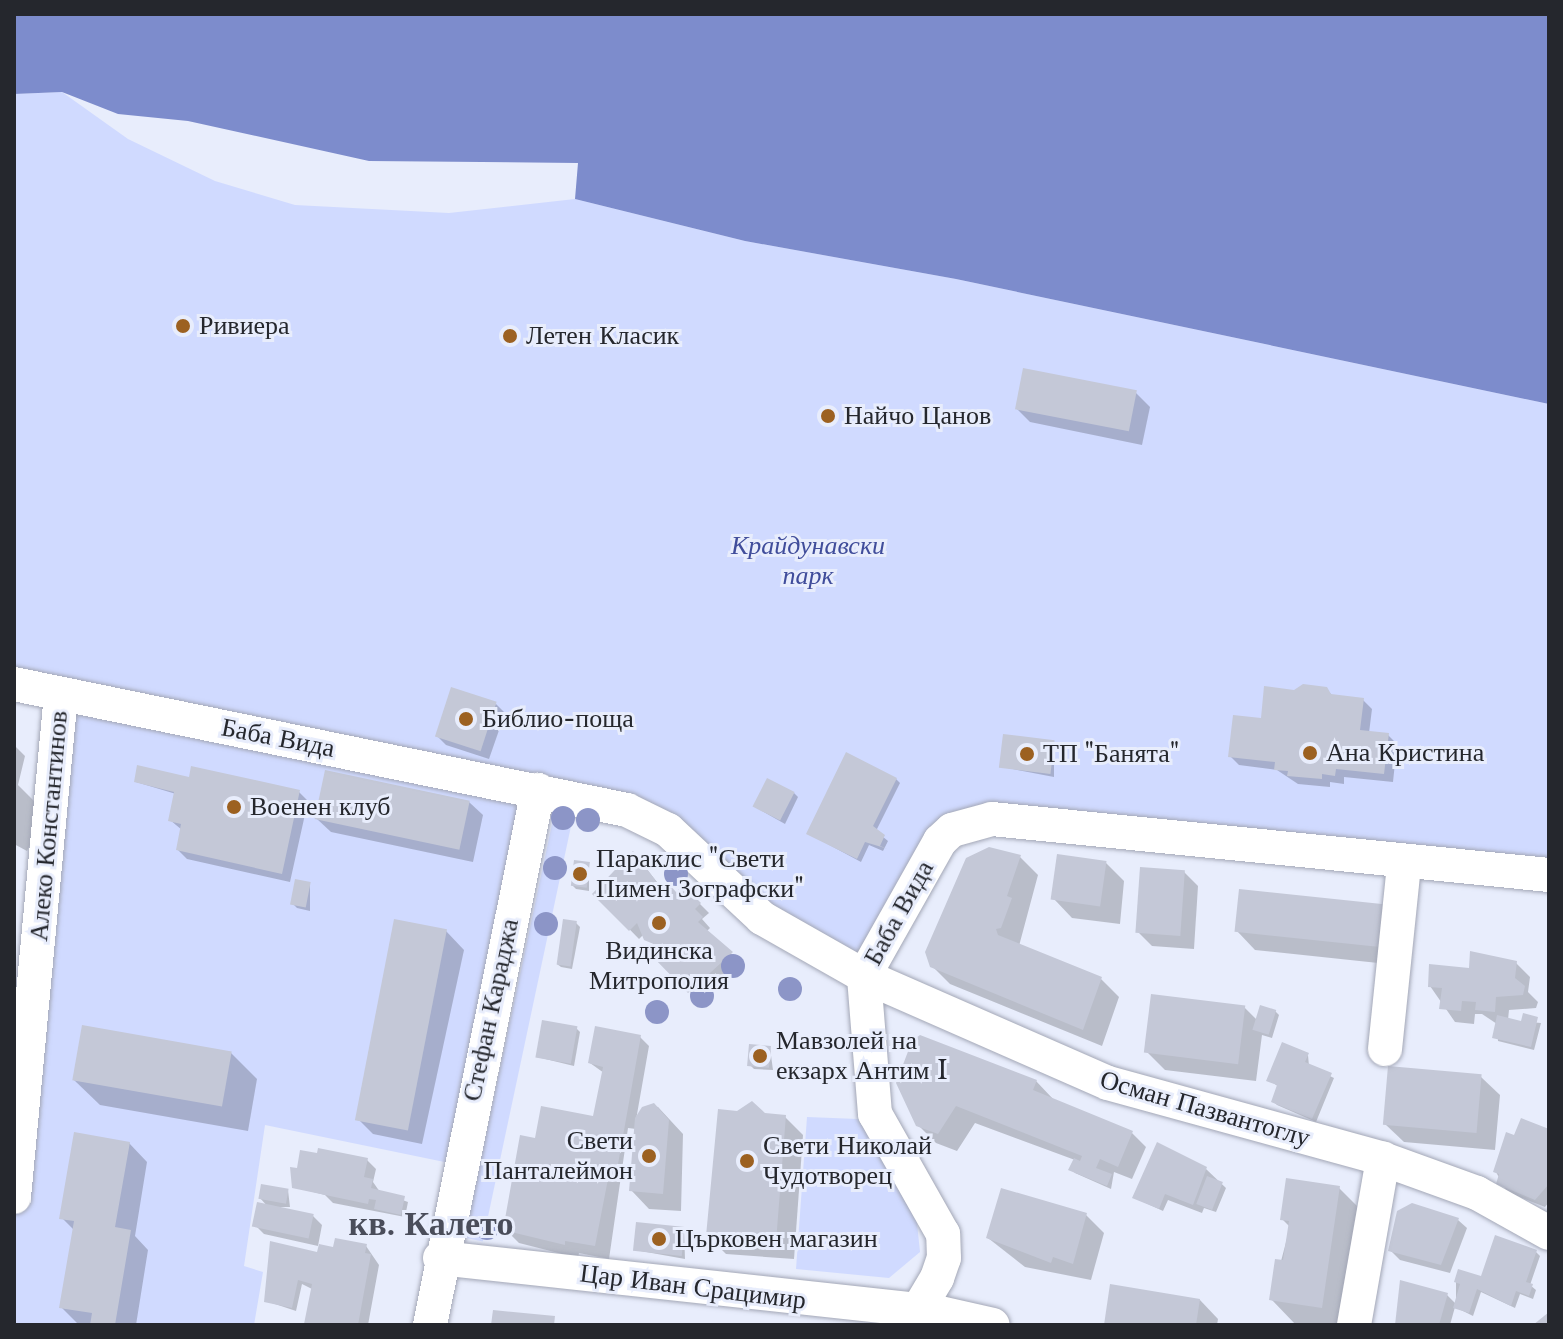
<!DOCTYPE html>
<html>
<head>
<meta charset="utf-8">
<style>
  body { margin:0 }
  #map { position:relative; width:1563px; height:1339px; overflow:hidden; background:#e8edfc; font-family:"Libre Baskerville",serif }
  div>[style] { position:absolute }
  .green>* { inset:0; background:#d0daff; transform-origin:0 0 }
  .water>* { inset:0; background:#7d8ccc }
  .shadow>* { inset:0; background:#0003 }
  .building>* { inset:0; background:#c4c8d7; transform-origin:0 0 }
  .roads { filter:drop-shadow(0 0 2px #a3a7b6) drop-shadow(0 0 2px #a3a7b6) }
  .street>* { height:34px; margin:-17px; padding:0 17px; transform-origin:17px; border-radius:17px; background:#fff }
  .trees>* { width:24px; height:24px; margin:-12px; border-radius:50%; background:#8c95c7 }
  .dots>* { width:22px; height:22px; translate:-50% -50%; box-sizing:border-box; border:4px solid #e8edfc; border-radius:50% }
  span { translate:-50% -50%; white-space:nowrap; text-align:center; line-height:1.15; -webkit-text-stroke:6px #e8edfc; paint-order:stroke }
  .poi-label { font-size:26px; color:#25272d }
  .left { translate:0 -50%; text-align:left }
  .right { translate:-100% -50%; text-align:right }
  .park-label { font-size:26px; color:#404d9b; font-style:italic }
  .street-label { font-size:26px; color:#25272d }
  .district-label { font-size:34px; color:#4a4d5a; font-weight:700 }
  .frame { position:absolute; inset:0; border:16px solid #25272d; pointer-events:none }
</style>
</head>
<body>
<div id="map">
  <div class="green">
    <i style="clip-path:polygon(62px 92px,128px 139px,215px 181px,295px 205px,449px 213px,575px 199px,745px 241px,956px 279px,1549px 404px,1549px 875px,971px 822px,864px 976px,690px 850px,538px 790px,459px 1165px,265px 1125px,244px 1266px,263px 1272px,254px 1325px,14px 1325px,14px 1197px,61px 695px,14px 684px,14px 94px)"></i>
    <i style="left:555px;top:810px;width:19px;height:437px;rotate:12deg"></i>
    <i style="clip-path:polygon(807px 1117px,858px 1119px,916px 1214px,920px 1252px,889px 1278px,796px 1269px)"></i>
  </div>
  <div class="water">
    <i style="clip-path:polygon(14px 14px,1549px 14px,1549px 404px,956px 279px,745px 241px,575px 199px,578px 163px,369px 161px,188px 121px,118px 114px,62px 92px,14px 94px)"></i>
  </div>
  <div class="shadow">
    <i style="clip-path:polygon(1136px 393px,1150px 407px,1142px 445px,1030px 422px,1016px 408px)"></i>
    <i style="clip-path:polygon(1326px 689px,1334px 697px,1363px 700px,1372px 709px,1369px 733px,1388px 735px,1397px 744px,1393px 782px,1344px 777px,1344px 784px,1330px 782px,1330px 787px,1298px 784px,1277px 770px,1239px 765px,1230px 756px,1295px 692px)"></i>
    <i style="clip-path:polygon(496px 704px,505px 713px,489px 759px,446px 745px,437px 736px)"></i>
    <i style="clip-path:polygon(1054px 742px,1054px 777px,1002px 767px)"></i>
    <i style="clip-path:polygon(14px 745px,25px 756px,18px 785px,46px 813px,27px 851px,14px 844px)"></i>
    <i style="clip-path:polygon(190px 779px,299px 792px,308px 801px,290px 882px,187px 859px,178px 850px,182px 830px,170px 820px,176px 794px,136px 782px)"></i>
    <i style="clip-path:polygon(896px 779px,900px 783px,876px 831px,888px 841px,883px 851px,869px 845px,861px 862px,809px 834px)"></i>
    <i style="clip-path:polygon(794px 793px,798px 797px,785px 824px,755px 807px)"></i>
    <i style="clip-path:polygon(469px 802px,483px 815px,473px 862px,331px 832px,317px 819px)"></i>
    <i style="clip-path:polygon(1020px 857px,1038px 875px,1019px 946px,1101px 979px,1119px 997px,1102px 1046px,950px 984px,931px 965px)"></i>
    <i style="clip-path:polygon(642px 863px,664px 891px,676px 894px,683px 887px,709px 913px,702px 919px,710px 928px,706px 932px,741px 962px,699px 1001px,655px 956px,660px 951px,644px 934px,639px 939px,595px 894px)"></i>
    <i style="clip-path:polygon(1106px 863px,1124px 881px,1120px 924px,1072px 918px,1054px 899px)"></i>
    <i style="clip-path:polygon(589px 864px,589px 891px,576px 889px,572px 885px)"></i>
    <i style="clip-path:polygon(1184px 872px,1198px 886px,1194px 949px,1152px 946px,1138px 932px)"></i>
    <i style="clip-path:polygon(310px 884px,310px 911px,297px 908px,293px 904px)"></i>
    <i style="clip-path:polygon(1384px 906px,1397px 965px,1255px 950px,1237px 931px)"></i>
    <i style="clip-path:polygon(576px 923px,580px 927px,572px 969px,561px 967px,557px 964px)"></i>
    <i style="clip-path:polygon(446px 931px,464px 950px,422px 1144px,373px 1134px,359px 1120px)"></i>
    <i style="clip-path:polygon(1516px 963px,1530px 977px,1528px 992px,1538px 1002px,1536px 1008px,1509px 1010px,1508px 1020px,1541px 1023px,1534px 1050px,1498px 1041px,1497px 1024px,1482px 1014px,1475px 1014px,1474px 1024px,1455px 1022px,1430px 986px,1471px 970px)"></i>
    <i style="clip-path:polygon(1244px 1007px,1257px 1020px,1275px 1011px,1279px 1015px,1272px 1038px,1262px 1035px,1256px 1081px,1165px 1070px,1147px 1052px)"></i>
    <i style="clip-path:polygon(576px 1028px,580px 1032px,574px 1066px,537px 1057px)"></i>
    <i style="clip-path:polygon(640px 1037px,649px 1046px,636px 1120px,649px 1105px,658px 1107px,683px 1134px,681px 1211px,649px 1209px,631px 1190px,636px 1129px,628px 1128px,609px 1259px,579px 1253px,578px 1258px,519px 1243px,505px 1229px,542px 1141px,595px 1118px,604px 1073px,590px 1063px)"></i>
    <i style="clip-path:polygon(770px 1048px,773px 1070px,754px 1069px,750px 1065px)"></i>
    <i style="clip-path:polygon(231px 1053px,257px 1079px,248px 1131px,100px 1105px,74px 1080px)"></i>
    <i style="clip-path:polygon(1308px 1055px,1309px 1066px,1334px 1078px,1316px 1122px,1277px 1105px,1273px 1101px,1279px 1087px,1269px 1080px)"></i>
    <i style="clip-path:polygon(1481px 1077px,1500px 1095px,1495px 1150px,1404px 1142px,1385px 1124px)"></i>
    <i style="clip-path:polygon(1036px 1081px,1054px 1100px,1132px 1133px,1146px 1147px,1132px 1179px,1114px 1172px,1111px 1189px,1075px 1173px,1071px 1169px,1075px 1160px,975px 1123px,957px 1151px,936px 1143px,917px 1124px,898px 1083px)"></i>
    <i style="clip-path:polygon(764px 1115px,785px 1117px,803px 1135px,794px 1259px,726px 1254px,708px 1236px)"></i>
    <i style="clip-path:polygon(1549px 1131px,1549px 1202px,1545px 1207px,1507px 1192px,1496px 1172px,1515px 1138px)"></i>
    <i style="clip-path:polygon(129px 1143px,147px 1162px,135px 1236px,148px 1250px,136px 1325px,79px 1325px,61px 1307px,74px 1230px,62px 1218px)"></i>
    <i style="clip-path:polygon(367px 1160px,376px 1169px,373px 1182px,380px 1192px,408px 1202px,405px 1217px,333px 1203px,325px 1195px,294px 1187px)"></i>
    <i style="clip-path:polygon(1206px 1169px,1226px 1188px,1216px 1212px,1204px 1208px,1202px 1213px,1168px 1200px,1163px 1211px,1135px 1198px)"></i>
    <i style="clip-path:polygon(1339px 1188px,1365px 1214px,1348px 1325px,1296px 1325px,1271px 1299px,1290px 1227px,1282px 1219px)"></i>
    <i style="clip-path:polygon(288px 1190px,290px 1207px,270px 1207px,313px 1216px,322px 1225px,318px 1246px,264px 1234px,255px 1225px,268px 1207px,260px 1198px)"></i>
    <i style="clip-path:polygon(1086px 1215px,1104px 1233px,1091px 1280px,1025px 1267px,988px 1238px)"></i>
    <i style="clip-path:polygon(1458px 1220px,1467px 1228px,1450px 1273px,1400px 1260px,1391px 1251px)"></i>
    <i style="clip-path:polygon(684px 1229px,685px 1259px,635px 1250px)"></i>
    <i style="clip-path:polygon(366px 1246px,379px 1265px,368px 1325px,308px 1325px,312px 1289px,302px 1284px,296px 1311px,266px 1301px,319px 1255px)"></i>
    <i style="clip-path:polygon(1536px 1252px,1540px 1256px,1530px 1285px,1536px 1290px,1533px 1299px,1520px 1294px,1515px 1308px,1481px 1292px,1473px 1316px,1455px 1307px,1450px 1325px,1397px 1325px,1447px 1295px,1456px 1304px,1456px 1282px,1483px 1278px)"></i>
    <i style="clip-path:polygon(1200px 1300px,1218px 1319px,1217px 1325px,1106px 1325px)"></i>
  </div>
  <div class="building">
    <i style="left:1023px;top:368px;width:116px;height:42px;rotate:11deg"></i>
    <i style="clip-path:polygon(1303px 684px,1327px 687px,1331px 694px,1364px 698px,1360px 730px,1389px 733px,1384px 774px,1336px 769px,1335px 776px,1322px 774px,1322px 779px,1287px 776px,1288px 771px,1274px 770px,1275px 762px,1228px 757px,1233px 715px,1261px 718px,1264px 686px,1294px 690px)"></i>
    <i style="left:451px;top:687px;width:48px;height:52px;rotate:18deg"></i>
    <i style="left:1003px;top:734px;width:52px;height:34px;rotate:7deg"></i>
    <i style="clip-path:polygon(846px 752px,897px 778px,873px 826px,885px 835px,880px 846px,888px 849px,865px 842px,857px 859px,806px 834px)"></i>
    <i style="clip-path:polygon(137px 765px,189px 777px,191px 766px,300px 790px,282px 874px,176px 850px,181px 824px,168px 821px,174px 792px,134px 782px)"></i>
    <i style="left:325px;top:770px;width:148px;height:50px;rotate:12deg"></i>
    <i style="left:767px;top:778px;width:31px;height:32px;rotate:27deg"></i>
    <i style="clip-path:polygon(989px 847px,1021px 855px,1007px 896px,1012px 898px,1001px 928px,996px 929px,998px 935px,1102px 977px,1083px 1030px,930px 967px,925px 952px,966px 858px)"></i>
    <i style="clip-path:polygon(633px 851px,663px 890px,669px 884px,676px 892px,683px 885px,701px 903px,695px 909px,703px 917px,698px 922px,733px 952px,688px 993px,652px 956px,661px 947px,644px 940px,637px 923px,629px 931px,592px 894px)"></i>
    <i style="left:1057px;top:854px;width:50px;height:46px;rotate:8deg"></i>
    <i style="left:574px;top:860px;width:16px;height:26px;rotate:7deg"></i>
    <i style="left:1140px;top:867px;width:45px;height:66px;rotate:4deg"></i>
    <i style="left:295px;top:879px;width:16px;height:26px;rotate:11deg"></i>
    <i style="left:1239px;top:889px;width:146px;height:43px;rotate:6deg"></i>
    <i style="left:394px;top:919px;width:54px;height:205px;rotate:11deg"></i>
    <i style="left:563px;top:919px;width:14px;height:46px;rotate:8deg"></i>
    <i style="clip-path:polygon(1470px 951px,1517px 961px,1515px 978px,1525px 986px,1523px 995px,1496px 997px,1495px 1012px,1475px 1010px,1476px 1002px,1462px 1001px,1461px 1011px,1439px 1009px,1442px 988px,1428px 987px,1429px 964px,1469px 968px)"></i>
    <i style="left:1151px;top:994px;width:95px;height:59px;rotate:7deg"></i>
    <i style="left:1260px;top:1005px;width:17px;height:26px;rotate:17deg"></i>
    <i style="clip-path:polygon(1523px 1013px,1538px 1017px,1531px 1047px,1492px 1038px,1497px 1015px,1521px 1021px)"></i>
    <i style="left:542px;top:1020px;width:36px;height:38px;rotate:10deg"></i>
    <i style="left:82px;top:1025px;width:152px;height:56px;rotate:10deg"></i>
    <i style="clip-path:polygon(595px 1026px,641px 1035px,615px 1181px,608px 1179px,595px 1246px,565px 1241px,565px 1245px,503px 1230px,520px 1135px,535px 1138px,541px 1106px,593px 1116px,603px 1067px,588px 1063px)"></i>
    <i style="clip-path:polygon(920px 1035px,1037px 1080px,1033px 1090px,1133px 1131px,1118px 1167px,1100px 1159px,1096px 1168px,1112px 1174px,1107px 1186px,1068px 1170px,1074px 1158px,1080px 1161px,1082px 1156px,956px 1106px,938px 1134px,916px 1126px,896px 1083px,912px 1041px)"></i>
    <i style="clip-path:polygon(1282px 1042px,1309px 1053px,1305px 1062px,1332px 1073px,1312px 1119px,1271px 1102px,1277px 1085px,1266px 1081px)"></i>
    <i style="left:749px;top:1044px;width:22px;height:22px;rotate:5deg"></i>
    <i style="left:1388px;top:1066px;width:94px;height:59px;rotate:5deg"></i>
    <i style="clip-path:polygon(752px 1101px,765px 1113px,786px 1115px,776px 1242px,706px 1236px,718px 1109px,737px 1111px)"></i>
    <i style="clip-path:polygon(654px 1103px,669px 1120px,663px 1194px,629px 1191px,635px 1118px,642px 1107px)"></i>
    <i style="clip-path:polygon(1521px 1118px,1549px 1129px,1549px 1184px,1535px 1200px,1496px 1184px,1499px 1174px,1493px 1172px,1506px 1132px,1514px 1135px)"></i>
    <i style="clip-path:polygon(74px 1132px,130px 1142px,115px 1227px,131px 1230px,115px 1325px,90px 1325px,92px 1313px,59px 1308px,74px 1221px,59px 1219px)"></i>
    <i style="clip-path:polygon(1157px 1142px,1207px 1167px,1193px 1205px,1165px 1194px,1159px 1209px,1132px 1198px)"></i>
    <i style="clip-path:polygon(318px 1148px,368px 1158px,364px 1177px,373px 1179px,371px 1188px,405px 1196px,401px 1215px,374px 1209px,376px 1200px,369px 1199px,368px 1204px,292px 1188px,290px 1167px,297px 1168px,300px 1150px,317px 1153px)"></i>
    <i style="left:1207px;top:1176px;width:17px;height:30px;rotate:21deg"></i>
    <i style="clip-path:polygon(1286px 1178px,1340px 1186px,1322px 1308px,1269px 1300px,1275px 1259px,1283px 1260px,1289px 1221px,1280px 1220px)"></i>
    <i style="left:261px;top:1184px;width:28px;height:15px;rotate:10deg"></i>
    <i style="clip-path:polygon(1001px 1188px,1087px 1213px,1073px 1264px,1053px 1257px,1051px 1263px,986px 1238px)"></i>
    <i style="left:257px;top:1202px;width:58px;height:25px;rotate:12deg"></i>
    <i style="clip-path:polygon(1412px 1203px,1459px 1218px,1441px 1265px,1388px 1251px,1397px 1211px)"></i>
    <i style="left:636px;top:1222px;width:49px;height:29px;rotate:6deg"></i>
    <i style="clip-path:polygon(1495px 1235px,1537px 1250px,1526px 1282px,1533px 1284px,1529px 1296px,1516px 1291px,1511px 1306px,1477px 1289px,1469px 1313px,1453px 1308px,1460px 1284px,1454px 1282px,1458px 1269px,1481px 1276px)"></i>
    <i style="clip-path:polygon(335px 1238px,367px 1244px,365px 1253px,371px 1254px,358px 1325px,304px 1324px,312px 1284px,298px 1280px,292px 1308px,264px 1302px,270px 1241px,317px 1252px,319px 1244px,333px 1247px)"></i>
    <i style="clip-path:polygon(1400px 1280px,1448px 1293px,1439px 1325px,1395px 1325px)"></i>
    <i style="clip-path:polygon(1110px 1284px,1200px 1299px,1196px 1325px,1104px 1325px)"></i>
    <i style="clip-path:polygon(493px 1310px,555px 1316px,554px 1325px,491px 1325px)"></i>
    <i style="clip-path:polygon(1549px 1312px,1549px 1325px,1533px 1325px)"></i>
  </div>
  <div class="roads">
    <div class="street">
      <i style="left:14px;top:684px;width:626px;rotate:11.62deg"></i>
      <i style="left:627px;top:810px;width:46px;rotate:26deg"></i>
      <i style="left:668px;top:830px;width:129px;rotate:43.1deg"></i>
      <i style="left:762px;top:918px;width:117px;rotate:29.6deg"></i>
      <i style="left:864px;top:976px;width:155px;rotate:-60.6deg"></i>
      <i style="left:940px;top:841px;width:16px;rotate:-43deg"></i>
      <i style="left:952px;top:830px;width:41px;rotate:-15.4deg"></i>
      <i style="left:992px;top:819px;width:560px;rotate:5.74deg"></i>
      <i style="left:1385px;top:1049px;width:186px;rotate:-84.1deg"></i>
      <i style="left:14px;top:1197px;width:505px;rotate:-84.66deg"></i>
      <i style="left:440px;top:1258px;width:499px;rotate:6.2deg"></i>
      <i style="left:936px;top:1312px;width:58px;rotate:12.8deg"></i>
      <i style="left:430px;top:1325px;width:546px;rotate:-78.59deg"></i>
      <i style="left:909px;top:1325px;width:55px;rotate:-59.2deg"></i>
      <i style="left:937px;top:1278px;width:21px;rotate:-71deg"></i>
      <i style="left:944px;top:1258px;width:24px;rotate:-92deg"></i>
      <i style="left:943px;top:1234px;width:138px;rotate:-119.5deg"></i>
      <i style="left:875px;top:1114px;width:138px;rotate:-94.6deg"></i>
      <i style="left:864px;top:976px;width:266px;rotate:23.7deg"></i>
      <i style="left:1108px;top:1083px;width:285px;rotate:15.4deg"></i>
      <i style="left:1383px;top:1159px;width:100px;rotate:19.9deg"></i>
      <i style="left:1477px;top:1193px;width:82px;rotate:29.1deg"></i>
      <i style="left:1354px;top:1325px;width:169px;rotate:-80.1deg"></i>
    </div>
  </div>
  <div class="trees">
    <i style="left:563px;top:818px"></i>
    <i style="left:588px;top:820px"></i>
    <i style="left:555px;top:868px"></i>
    <i style="left:676px;top:874px"></i>
    <i style="left:546px;top:924px"></i>
    <i style="left:733px;top:966px"></i>
    <i style="left:790px;top:989px"></i>
    <i style="left:702px;top:996px"></i>
    <i style="left:657px;top:1012px"></i>
    <i style="left:487px;top:1228px"></i>
  </div>
  <div class="dots">
    <i style="left:183px;top:326px;background:#9c6121"></i>
    <i style="left:510px;top:336px;background:#9c6121"></i>
    <i style="left:828px;top:416px;background:#9c6121"></i>
    <i style="left:466px;top:719px;background:#9c6121"></i>
    <i style="left:1310px;top:753px;background:#9c6121"></i>
    <i style="left:1027px;top:754px;background:#9c6121"></i>
    <i style="left:234px;top:807px;background:#9c6121"></i>
    <i style="left:580px;top:874px;background:#9c6121"></i>
    <i style="left:659px;top:923px;background:#9c6121"></i>
    <i style="left:760px;top:1056px;background:#9c6121"></i>
    <i style="left:649px;top:1156px;background:#9c6121"></i>
    <i style="left:747px;top:1161px;background:#9c6121"></i>
    <i style="left:659px;top:1239px;background:#9c6121"></i>
  </div>
  <div class="poi-label">
    <span class="left" style="left:199px;top:326px">Ривиера</span>
    <span class="left" style="left:526px;top:336px">Летен Класик</span>
    <span class="left" style="left:844px;top:416px">Найчо Цанов</span>
    <span class="left" style="left:482px;top:719px">Библио-поща</span>
    <span class="left" style="left:1326px;top:753px">Ана Кристина</span>
    <span class="left" style="left:1043px;top:754px">ТП "Банята"</span>
    <span class="left" style="left:250px;top:807px">Военен клуб</span>
    <span class="left" style="left:596px;top:874px">Параклис "Свети<br>Пимен Зографски"</span>
    <span style="left:659px;top:966px">Видинска<br>Митрополия</span>
    <span class="left" style="left:776px;top:1056px">Мавзолей на<br>екзарх Антим I</span>
    <span class="right" style="left:633px;top:1156px">Свети<br>Панталеймон</span>
    <span class="left" style="left:763px;top:1161px">Свети Николай<br>Чудотворец</span>
    <span class="left" style="left:675px;top:1239px">Църковен магазин</span>
  </div>
  <div class="park-label">
    <span style="left:808px;top:561px">Крайдунавски<br>парк</span>
  </div>
  <div class="street-label">
    <span style="left:278px;top:738px;rotate:11deg">Баба Вида</span>
    <span style="left:49px;top:826px;rotate:-85deg">Алеко Константинов</span>
    <span style="left:899px;top:913px;rotate:-61deg">Баба Вида</span>
    <span style="left:491px;top:1010px;rotate:-78deg">Стефан Караджа</span>
    <span style="left:1205px;top:1109px;rotate:16deg">Осман Пазвантоглу</span>
    <span style="left:693px;top:1287px;rotate:7deg">Цар Иван Срацимир</span>
  </div>
  <div class="district-label">
    <span style="left:431px;top:1224px">кв. Калето</span>
  </div>
  <div class="frame"></div>
</div>
</body>
</html>
